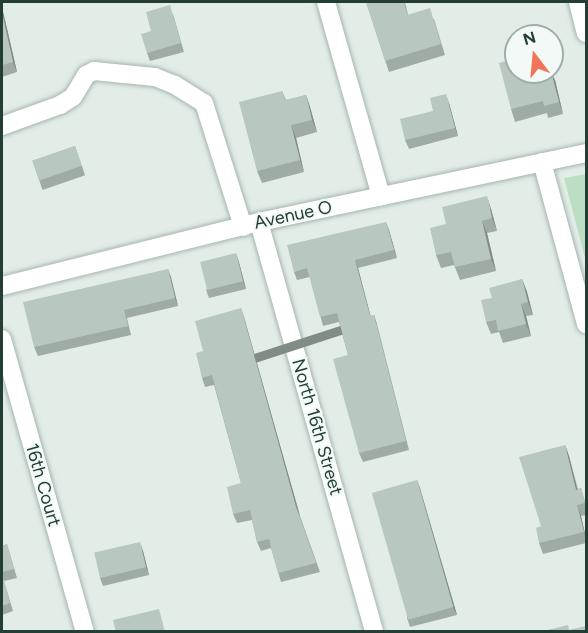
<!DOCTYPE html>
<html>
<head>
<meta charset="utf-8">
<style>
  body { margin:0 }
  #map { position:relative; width:588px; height:633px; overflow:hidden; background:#e3ede8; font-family:Figtree,sans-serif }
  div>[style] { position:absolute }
  .green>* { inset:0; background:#bcdec2 }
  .roads { filter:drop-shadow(0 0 2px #a5b5af) drop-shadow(0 0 2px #a5b5af) }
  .minor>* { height:18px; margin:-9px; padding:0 9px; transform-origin:9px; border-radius:9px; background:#fff }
  .wall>* { inset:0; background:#9eaca5; transform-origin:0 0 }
  .shaded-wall>* { inset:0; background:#818c86; transform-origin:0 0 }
  .building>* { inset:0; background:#b8c8c0; transform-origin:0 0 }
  span { translate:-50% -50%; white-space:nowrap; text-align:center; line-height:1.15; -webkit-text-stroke:4.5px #f3f9f6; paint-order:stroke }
  .street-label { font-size:18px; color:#223e35 }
  .frame { position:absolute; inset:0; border:3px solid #223e35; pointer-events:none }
  .north { position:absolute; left:504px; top:24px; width:60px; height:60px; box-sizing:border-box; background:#f3f9f6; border:2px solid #9faea9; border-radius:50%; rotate:344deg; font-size:16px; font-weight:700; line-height:24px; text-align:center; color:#223e35 }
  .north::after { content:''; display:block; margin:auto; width:21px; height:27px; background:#f2755b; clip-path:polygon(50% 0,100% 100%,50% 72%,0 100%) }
</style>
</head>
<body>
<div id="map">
  <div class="green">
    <i style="clip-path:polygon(586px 174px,586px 262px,564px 178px)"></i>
  </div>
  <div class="roads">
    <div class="minor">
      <i style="left:326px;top:2px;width:202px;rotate:74.2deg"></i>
      <i style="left:578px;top:2px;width:32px;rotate:76deg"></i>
      <i style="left:2px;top:126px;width:62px;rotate:-19.9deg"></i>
      <i style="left:60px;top:105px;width:15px;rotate:-32deg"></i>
      <i style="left:73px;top:97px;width:26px;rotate:-59deg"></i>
      <i style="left:86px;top:75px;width:9px;rotate:-27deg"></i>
      <i style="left:94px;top:71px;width:61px;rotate:5.6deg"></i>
      <i style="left:155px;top:77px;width:22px;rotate:22deg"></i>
      <i style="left:175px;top:85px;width:34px;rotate:32deg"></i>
      <i style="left:204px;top:103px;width:130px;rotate:72.5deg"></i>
      <i style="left:542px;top:162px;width:168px;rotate:74.8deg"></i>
      <i style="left:259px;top:222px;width:426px;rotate:74.3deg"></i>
      <i style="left:2px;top:286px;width:265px;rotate:-14deg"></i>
      <i style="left:259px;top:222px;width:334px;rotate:-11.9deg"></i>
      <i style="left:2px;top:339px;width:305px;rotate:74.2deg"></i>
    </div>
  </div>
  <div class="wall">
    <i style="clip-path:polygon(366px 2px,405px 2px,408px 15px,434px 19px,445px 55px,389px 72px)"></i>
    <i style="clip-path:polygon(2px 7px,17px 72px,2px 77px)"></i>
    <i style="clip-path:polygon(173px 14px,184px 52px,150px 61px,147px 53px,151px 31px)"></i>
    <i style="clip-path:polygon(555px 80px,563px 114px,548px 118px,547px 113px,515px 122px,511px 109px)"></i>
    <i style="clip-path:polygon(282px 91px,286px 100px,306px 95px,310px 107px,317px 132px,296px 138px,304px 172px,262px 183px,257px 171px)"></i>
    <i style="clip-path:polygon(449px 103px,458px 136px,409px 149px,405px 140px,433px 111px)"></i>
    <i style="left:75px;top:146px;width:31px;height:45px;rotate:71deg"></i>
    <i style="clip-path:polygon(491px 209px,497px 231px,487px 233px,496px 271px,460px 280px,454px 265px,441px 268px,436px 255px,446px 224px)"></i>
    <i style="clip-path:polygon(386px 222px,397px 258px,358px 268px,370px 316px,377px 324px,409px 450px,363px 462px,359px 453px,348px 355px,339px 322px,323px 326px,310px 277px,297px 280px,294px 272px)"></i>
    <i style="clip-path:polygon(236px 253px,246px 289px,209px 298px,206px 290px)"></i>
    <i style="clip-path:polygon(168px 269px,178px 306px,127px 318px,131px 335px,38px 356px,34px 347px)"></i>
    <i style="clip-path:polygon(522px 279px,527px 292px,533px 315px,526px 316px,531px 336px,503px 343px,499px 332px,491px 334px,486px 322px,492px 298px)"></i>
    <i style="clip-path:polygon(241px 308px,300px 516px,320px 572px,281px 582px,271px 548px,261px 551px,257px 542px,252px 520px,237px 523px,233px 514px,241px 483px,214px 385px,205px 387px,202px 378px,203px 351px)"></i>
    <i style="clip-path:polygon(565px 445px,569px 456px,578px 489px,581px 488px,586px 505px,586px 515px,581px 516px,586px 537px,586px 543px,543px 554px,539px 543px,541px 526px)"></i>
    <i style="clip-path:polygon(417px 480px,457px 615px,410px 627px,407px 618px)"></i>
    <i style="clip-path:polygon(7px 544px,17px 578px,4px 581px,13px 611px,2px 615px,2px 546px)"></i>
    <i style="clip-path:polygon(143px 551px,149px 575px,103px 586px,100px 578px)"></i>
  </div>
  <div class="shaded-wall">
    <i style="clip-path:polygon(2px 7px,17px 72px,13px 62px,2px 13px)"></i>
    <i style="clip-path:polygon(551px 72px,555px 80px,563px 114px,559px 102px)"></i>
    <i style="clip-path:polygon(446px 94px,449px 103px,458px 136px,455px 128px)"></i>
    <i style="clip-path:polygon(306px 95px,310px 107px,317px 132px,312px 120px)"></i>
    <i style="clip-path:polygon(291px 125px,296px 138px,304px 172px,300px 160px)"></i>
    <i style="clip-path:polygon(487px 196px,491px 209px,497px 231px,492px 218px)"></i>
    <i style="clip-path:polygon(482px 221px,487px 233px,496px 271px,491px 259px)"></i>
    <i style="clip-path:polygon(386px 222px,389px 230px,397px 258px,394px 250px)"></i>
    <i style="clip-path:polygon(236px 253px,239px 262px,246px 289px,243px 281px)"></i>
    <i style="clip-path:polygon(355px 260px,358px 268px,373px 325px,370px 316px)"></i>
    <i style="clip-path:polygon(168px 269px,171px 277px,178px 306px,175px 298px)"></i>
    <i style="clip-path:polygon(522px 279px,527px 292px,533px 315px,528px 302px)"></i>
    <i style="clip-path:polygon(521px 304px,526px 316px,531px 336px,526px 324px)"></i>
    <i style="clip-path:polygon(241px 308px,244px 317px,300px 516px,296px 507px)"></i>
    <i style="left:374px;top:315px;width:9px;height:130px;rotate:72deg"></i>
    <i style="clip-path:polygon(565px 445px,569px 456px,580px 501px,576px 490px)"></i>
    <i style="clip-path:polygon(417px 480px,420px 488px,457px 615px,453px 607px)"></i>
    <i style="clip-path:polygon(577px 505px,581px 516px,586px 539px,584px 532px)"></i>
    <i style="clip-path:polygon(140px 542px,143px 551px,149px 575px,146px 567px)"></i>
  </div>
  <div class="building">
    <i style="clip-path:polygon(366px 2px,404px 2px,407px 15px,430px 8px,441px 44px,385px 61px)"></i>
    <i style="clip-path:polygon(170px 5px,181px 43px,147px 53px,141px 34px,151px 31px,146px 12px)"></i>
    <i style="clip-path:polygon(2px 13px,13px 62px,2px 65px)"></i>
    <i style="clip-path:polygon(516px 58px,516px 72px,551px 72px,559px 102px,544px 106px,543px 101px,511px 109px,499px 63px)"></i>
    <i style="clip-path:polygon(282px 91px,285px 100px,306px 95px,312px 120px,291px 125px,300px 160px,257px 171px,239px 102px)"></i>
    <i style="clip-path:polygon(446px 94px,455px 128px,405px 140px,400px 119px,433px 111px,430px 98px)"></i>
    <i style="left:75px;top:146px;width:21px;height:45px;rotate:71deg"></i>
    <i style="clip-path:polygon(487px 196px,492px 218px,482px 221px,491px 259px,455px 267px,451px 252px,436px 255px,430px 228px,446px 224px,442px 207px)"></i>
    <i style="clip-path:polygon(386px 222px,394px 250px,355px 260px,370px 316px,374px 315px,406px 441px,359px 453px,333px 359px,348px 355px,337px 313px,320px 317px,307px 268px,294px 272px,287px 245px)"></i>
    <i style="left:236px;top:253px;width:29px;height:37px;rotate:76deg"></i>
    <i style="clip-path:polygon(168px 269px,175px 298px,124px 310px,128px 326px,34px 347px,23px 302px)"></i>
    <i style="clip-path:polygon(522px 279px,528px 302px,521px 304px,526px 324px,498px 331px,496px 320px,486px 322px,481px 300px,492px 298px,489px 288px)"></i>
    <i style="clip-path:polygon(241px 308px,296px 507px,316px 563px,278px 573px,269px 539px,257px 542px,250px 510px,233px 514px,227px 487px,241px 483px,212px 375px,202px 378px,196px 353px,203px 351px,195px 321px)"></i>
    <i style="clip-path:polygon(565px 445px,576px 490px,581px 488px,585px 503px,577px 505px,584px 532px,539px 543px,536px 528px,541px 526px,519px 457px)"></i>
    <i style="left:417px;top:480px;width:132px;height:47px;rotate:74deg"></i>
    <i style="left:140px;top:542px;width:26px;height:47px;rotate:77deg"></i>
    <i style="clip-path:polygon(7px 544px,14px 569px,2px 572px,2px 546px)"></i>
    <i style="clip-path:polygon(2px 574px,10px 603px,2px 606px)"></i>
    <i style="clip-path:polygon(159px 609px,165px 632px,116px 632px,113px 620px)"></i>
    <i style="clip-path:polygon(568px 625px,569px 630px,586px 626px,586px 632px,539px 632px)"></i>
  </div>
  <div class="street-label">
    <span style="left:293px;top:215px;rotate:-12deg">Avenue O</span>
    <span style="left:317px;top:427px;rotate:74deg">North 16th Street</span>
    <span style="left:43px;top:485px;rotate:74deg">16th Court</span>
  </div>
  <div class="frame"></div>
  <div class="north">N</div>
</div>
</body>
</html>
